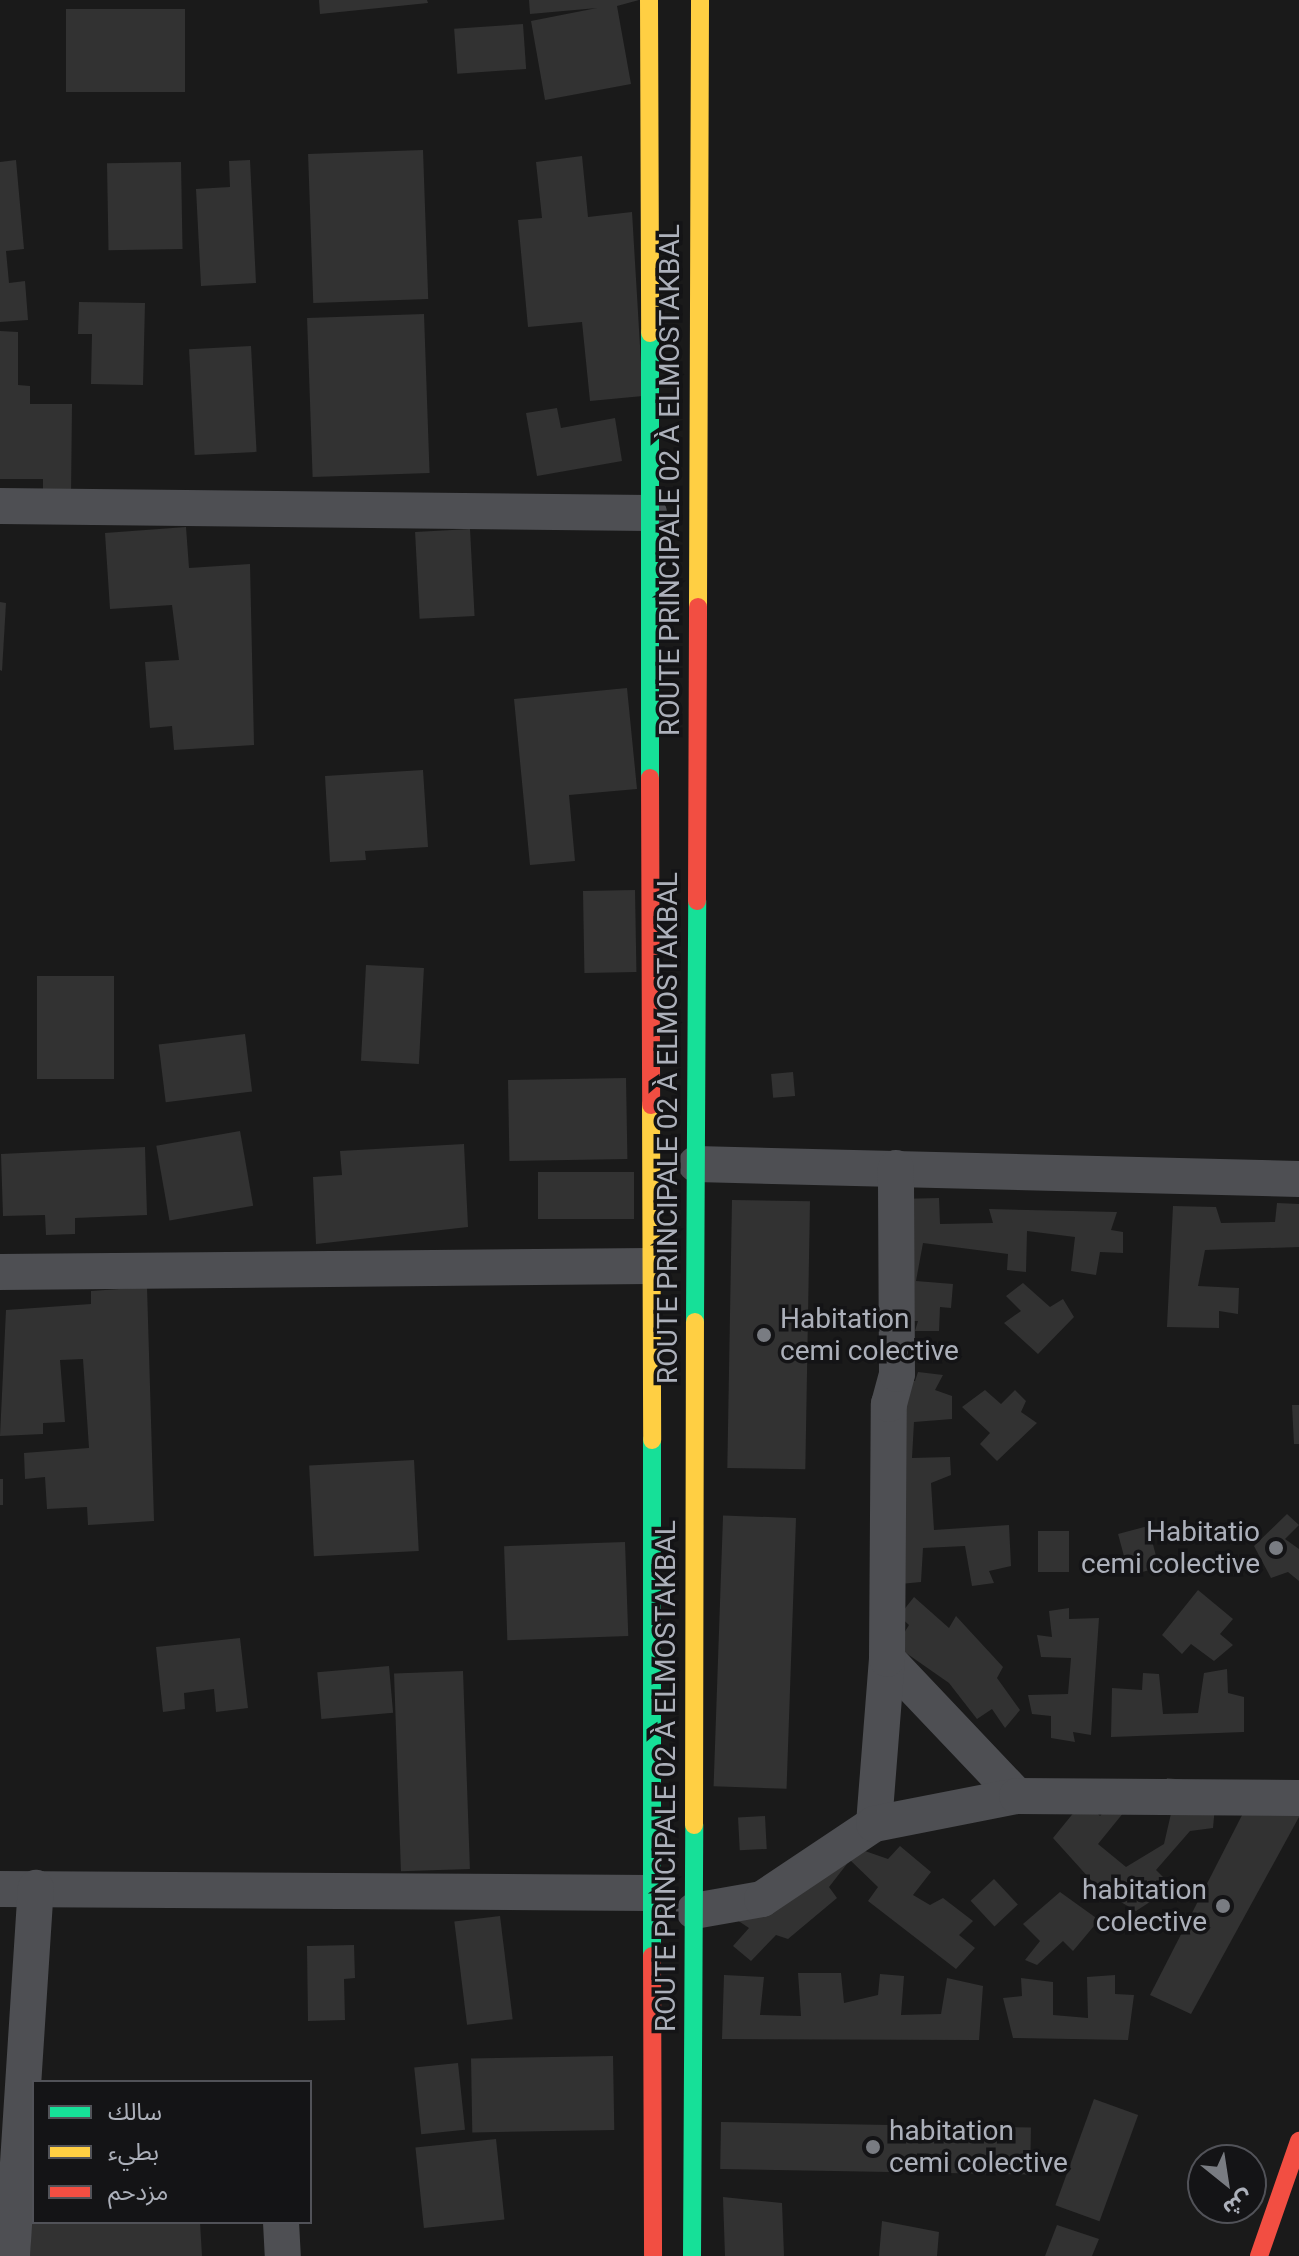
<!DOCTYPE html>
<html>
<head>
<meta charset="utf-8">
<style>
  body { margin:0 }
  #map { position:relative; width:1299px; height:2256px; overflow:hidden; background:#1a1a1a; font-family:Roboto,"Noto Sans Arabic",sans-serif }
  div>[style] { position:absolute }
  .building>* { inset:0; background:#323232; transform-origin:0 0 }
  .street>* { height:36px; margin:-18px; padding:0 18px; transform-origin:18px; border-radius:18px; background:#4e4f53 }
  .fast>* { height:18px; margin:-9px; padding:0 9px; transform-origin:9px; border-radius:9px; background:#16e098 }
  .slow>* { height:18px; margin:-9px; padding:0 9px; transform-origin:9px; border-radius:9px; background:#ffcf43 }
  .jam>* { height:18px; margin:-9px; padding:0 9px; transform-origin:9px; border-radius:9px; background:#f24e42 }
  .dots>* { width:22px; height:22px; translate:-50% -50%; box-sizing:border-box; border:4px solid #141416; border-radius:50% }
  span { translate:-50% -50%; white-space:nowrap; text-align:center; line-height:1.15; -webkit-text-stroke:7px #141416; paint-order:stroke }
  .street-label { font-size:28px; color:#acb0ba }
  .poi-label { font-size:28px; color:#acb0ba }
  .left { translate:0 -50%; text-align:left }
  .right { translate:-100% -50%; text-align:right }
  .legend { position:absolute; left:32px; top:2080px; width:280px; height:144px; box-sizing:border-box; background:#141416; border:2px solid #515258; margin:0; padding:10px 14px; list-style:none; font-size:24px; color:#acb0ba }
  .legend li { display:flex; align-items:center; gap:16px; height:40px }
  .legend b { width:40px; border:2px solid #515258 }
  .north { position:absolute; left:1187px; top:2144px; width:80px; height:80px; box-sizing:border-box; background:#141416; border:2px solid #515258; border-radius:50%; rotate:150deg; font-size:22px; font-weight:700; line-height:32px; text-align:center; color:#acb0ba }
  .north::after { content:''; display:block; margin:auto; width:28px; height:36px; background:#797c82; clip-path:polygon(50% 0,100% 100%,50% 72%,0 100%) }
</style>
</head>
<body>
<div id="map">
  <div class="building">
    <i style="clip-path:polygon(319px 0,427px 0,428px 3px,320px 14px)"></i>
    <i style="clip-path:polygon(529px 0,639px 0,617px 6px,631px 84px,545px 100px,531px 21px,597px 8px,530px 14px)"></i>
    <i style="left:66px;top:9px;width:119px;height:83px"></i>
    <i style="left:523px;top:24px;width:45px;height:69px;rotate:86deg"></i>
    <i style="left:423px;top:150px;width:149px;height:115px;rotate:88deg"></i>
    <i style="clip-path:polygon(582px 156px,588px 217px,632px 212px,643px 396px,590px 401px,582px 322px,528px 327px,518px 220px,542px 218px,536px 162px)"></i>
    <i style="clip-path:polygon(16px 160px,24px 249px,6px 251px,9px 283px,25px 281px,28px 320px,0 322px,0 162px)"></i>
    <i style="clip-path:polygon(250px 160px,256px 283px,201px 286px,196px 189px,230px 187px,229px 161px)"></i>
    <i style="left:181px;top:162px;width:87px;height:74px;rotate:89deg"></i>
    <i style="clip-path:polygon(79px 302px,145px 303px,143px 385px,91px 384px,92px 334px,78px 334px)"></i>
    <i style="left:424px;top:314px;width:159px;height:117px;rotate:88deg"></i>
    <i style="clip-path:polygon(0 331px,18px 332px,18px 385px,30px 386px,30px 404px,72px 404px,71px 497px,43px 496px,43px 479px,0 479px)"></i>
    <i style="left:251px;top:346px;width:106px;height:62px;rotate:87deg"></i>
    <i style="clip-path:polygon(557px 408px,561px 428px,615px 418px,622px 461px,537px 476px,526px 413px)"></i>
    <i style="clip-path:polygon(186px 527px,189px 568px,250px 564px,254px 745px,174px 750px,172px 726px,150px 728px,145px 662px,179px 660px,172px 605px,110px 609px,105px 533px)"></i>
    <i style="left:470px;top:529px;width:87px;height:55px;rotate:87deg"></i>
    <i style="clip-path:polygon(0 602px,6px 603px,2px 671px,0 670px)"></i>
    <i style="clip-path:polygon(627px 688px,637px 789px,569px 795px,575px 861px,530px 865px,514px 699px)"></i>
    <i style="clip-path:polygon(423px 770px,428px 847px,365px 851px,366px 860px,330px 862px,325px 776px)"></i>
    <i style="left:635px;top:890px;width:82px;height:52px;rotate:89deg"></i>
    <i style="left:366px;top:965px;width:58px;height:96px;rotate:3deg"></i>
    <i style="left:114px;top:976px;width:103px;height:77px;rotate:90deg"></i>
    <i style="left:245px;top:1034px;width:58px;height:87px;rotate:83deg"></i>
    <i style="left:793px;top:1072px;width:24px;height:22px;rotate:85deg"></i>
    <i style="left:626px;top:1078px;width:81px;height:118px;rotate:89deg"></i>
    <i style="left:240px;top:1131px;width:76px;height:85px;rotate:80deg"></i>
    <i style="clip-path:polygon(464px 1144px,468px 1227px,316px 1244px,313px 1177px,342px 1175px,340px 1151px)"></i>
    <i style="clip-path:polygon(145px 1147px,147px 1215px,75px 1218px,75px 1234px,46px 1235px,45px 1215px,3px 1216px,1px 1154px)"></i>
    <i style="left:538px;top:1172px;width:96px;height:47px"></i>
    <i style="clip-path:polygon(939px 1198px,940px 1224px,993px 1223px,989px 1209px,1117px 1212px,1111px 1230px,1123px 1232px,1123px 1253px,1100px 1252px,1096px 1275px,1071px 1271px,1075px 1237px,1027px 1231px,1026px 1272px,1007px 1270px,1008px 1254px,923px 1243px,916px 1281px,953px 1284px,951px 1308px,940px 1307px,939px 1331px,915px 1331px,918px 1321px,891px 1321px,897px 1199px)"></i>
    <i style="left:732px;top:1200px;width:78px;height:268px;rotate:1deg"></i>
    <i style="clip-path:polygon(1277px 1203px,1299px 1204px,1299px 1247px,1205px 1250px,1198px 1286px,1239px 1288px,1238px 1314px,1219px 1311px,1219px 1328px,1167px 1327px,1173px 1206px,1216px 1207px,1221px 1223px,1275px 1222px)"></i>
    <i style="clip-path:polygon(1023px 1283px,1050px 1307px,1063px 1299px,1074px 1317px,1038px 1354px,1004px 1323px,1021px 1311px,1006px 1296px)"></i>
    <i style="clip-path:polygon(147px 1287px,154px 1521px,88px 1525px,87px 1507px,47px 1509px,45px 1477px,25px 1479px,24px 1453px,89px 1448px,83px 1359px,60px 1360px,65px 1422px,43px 1423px,43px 1434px,0 1436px,6px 1310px,91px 1304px,91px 1291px)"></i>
    <i style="clip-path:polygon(918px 1372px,943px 1375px,935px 1390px,952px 1396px,952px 1419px,914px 1422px,912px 1458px,950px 1457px,951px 1475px,931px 1483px,934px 1530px,1009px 1525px,1011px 1566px,989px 1571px,994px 1583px,972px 1586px,965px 1546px,923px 1548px,921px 1582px,900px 1584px,893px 1380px,915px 1381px)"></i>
    <i style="clip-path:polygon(985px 1390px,1001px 1404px,1015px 1390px,1026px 1401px,1021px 1412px,1037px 1423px,997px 1461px,980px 1444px,990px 1433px,962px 1407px)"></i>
    <i style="clip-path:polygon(1292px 1405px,1299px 1405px,1299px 1444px,1294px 1444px)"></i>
    <i style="left:414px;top:1460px;width:91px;height:105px;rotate:87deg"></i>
    <i style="left:0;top:1479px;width:3px;height:26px"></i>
    <i style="clip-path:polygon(1287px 1514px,1299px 1525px,1285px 1539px,1299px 1549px,1299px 1581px,1288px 1572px,1271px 1578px,1254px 1546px)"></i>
    <i style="left:796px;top:1518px;width:271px;height:73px;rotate:92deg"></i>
    <i style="left:1148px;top:1526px;width:43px;height:31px;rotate:75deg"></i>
    <i style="left:1038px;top:1531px;width:31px;height:41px"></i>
    <i style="left:625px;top:1542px;width:94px;height:121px;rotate:88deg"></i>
    <i style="clip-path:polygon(1198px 1590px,1233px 1619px,1220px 1634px,1233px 1645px,1214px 1661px,1191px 1644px,1182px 1654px,1162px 1635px)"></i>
    <i style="clip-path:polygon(914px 1597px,949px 1628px,956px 1616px,1003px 1667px,997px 1678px,1020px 1710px,1005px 1728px,992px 1709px,977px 1719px,949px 1683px,896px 1646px,909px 1625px,899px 1616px)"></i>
    <i style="clip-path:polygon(1069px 1608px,1069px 1619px,1099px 1618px,1091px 1735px,1073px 1732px,1075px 1742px,1051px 1738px,1051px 1716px,1032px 1714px,1028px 1695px,1068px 1694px,1071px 1658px,1041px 1657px,1037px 1635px,1052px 1637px,1049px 1611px)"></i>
    <i style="clip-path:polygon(240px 1638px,248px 1708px,216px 1712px,214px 1689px,184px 1693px,185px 1709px,163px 1712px,156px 1647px)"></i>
    <i style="left:389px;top:1666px;width:47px;height:72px;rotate:85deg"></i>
    <i style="clip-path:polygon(1227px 1669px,1228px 1693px,1244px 1697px,1244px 1732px,1111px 1737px,1112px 1688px,1142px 1690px,1143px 1673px,1159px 1674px,1163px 1714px,1198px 1713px,1204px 1673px)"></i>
    <i style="left:463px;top:1671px;width:198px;height:69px;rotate:88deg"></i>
    <i style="clip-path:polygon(1167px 1778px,1217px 1784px,1213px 1828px,1190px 1831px,1156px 1870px,1173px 1887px,1136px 1911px,1099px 1889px,1053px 1838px,1084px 1800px,1100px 1816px,1115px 1799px,1124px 1812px,1098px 1844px,1126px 1867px,1164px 1844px,1173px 1805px,1159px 1804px)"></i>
    <i style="clip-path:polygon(1259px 1782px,1299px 1805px,1299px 1817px,1191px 2014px,1150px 1995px)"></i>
    <i style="left:765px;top:1816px;width:33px;height:27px;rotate:87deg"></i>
    <i style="clip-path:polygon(839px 1842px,888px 1859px,900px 1846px,931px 1872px,913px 1895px,930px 1905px,943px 1898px,973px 1921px,959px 1935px,975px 1948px,956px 1969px,868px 1901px,878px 1887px,850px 1860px,829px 1887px,837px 1898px,788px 1939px,776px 1935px,751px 1961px,733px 1946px,749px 1928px,734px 1918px)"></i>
    <i style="left:994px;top:1879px;width:35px;height:32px;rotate:47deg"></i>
    <i style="clip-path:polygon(1060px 1892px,1099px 1920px,1073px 1951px,1063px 1941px,1037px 1965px,1025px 1960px,1040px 1941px,1023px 1924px)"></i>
    <i style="left:500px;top:1916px;width:104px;height:46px;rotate:83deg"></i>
    <i style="clip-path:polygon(354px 1945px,355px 1978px,344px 1979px,345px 2020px,308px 2021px,307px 1946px)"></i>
    <i style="clip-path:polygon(798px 1973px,841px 1973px,844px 2003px,878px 1995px,880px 1974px,904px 1976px,901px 2015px,941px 2014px,947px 1978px,983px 1986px,979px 2040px,722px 2039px,724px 1975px,764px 1977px,760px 2015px,801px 2016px)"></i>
    <i style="clip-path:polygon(1115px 1975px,1115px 1994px,1134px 1995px,1128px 2040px,1013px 2038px,1003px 1998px,1022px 1996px,1021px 1978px,1053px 1982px,1053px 2015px,1088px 2018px,1087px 1977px)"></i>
    <i style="left:613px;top:2056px;width:74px;height:142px;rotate:89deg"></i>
    <i style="left:458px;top:2063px;width:67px;height:44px;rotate:84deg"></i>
    <i style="left:1094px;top:2099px;width:47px;height:113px;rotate:20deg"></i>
    <i style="clip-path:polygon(34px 2121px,34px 2222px,200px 2222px,202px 2256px,30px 2256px)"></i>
    <i style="left:721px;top:2122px;width:310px;height:47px;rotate:1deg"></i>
    <i style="left:496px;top:2139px;width:81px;height:81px;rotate:84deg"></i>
    <i style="clip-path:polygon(723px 2197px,782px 2203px,784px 2256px,725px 2256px)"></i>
    <i style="clip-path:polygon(882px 2221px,939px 2232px,937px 2256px,879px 2256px)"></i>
    <i style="clip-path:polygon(1057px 2225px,1099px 2239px,1092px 2256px,1045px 2256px)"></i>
  </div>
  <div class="street">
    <i style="left:0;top:506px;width:649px;rotate:0.62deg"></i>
    <i style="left:696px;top:1164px;width:603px;rotate:1.42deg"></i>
    <i style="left:0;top:1272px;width:650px;rotate:-0.53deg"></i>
    <i style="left:887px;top:1659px;width:189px;rotate:46.5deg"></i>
    <i style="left:874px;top:1824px;width:166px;rotate:-85.5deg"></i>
    <i style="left:887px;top:1659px;width:255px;rotate:-89.6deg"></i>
    <i style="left:889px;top:1404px;width:31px;rotate:-75deg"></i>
    <i style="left:897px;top:1374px;width:206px;rotate:-90.3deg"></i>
    <i style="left:0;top:1889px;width:650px;rotate:0.35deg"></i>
    <i style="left:694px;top:1911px;width:69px;rotate:-10deg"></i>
    <i style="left:762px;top:1899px;width:135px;rotate:-33.8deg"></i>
    <i style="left:874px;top:1824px;width:146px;rotate:-11.1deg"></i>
    <i style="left:1017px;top:1796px;width:282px;rotate:0.4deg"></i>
    <i style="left:281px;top:2222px;width:34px;rotate:87deg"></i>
    <i style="left:12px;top:2256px;width:369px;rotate:-86.3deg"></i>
  </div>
  <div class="fast">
    <i style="left:650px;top:333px;width:445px;rotate:90deg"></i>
    <i style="left:695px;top:1322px;width:421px;rotate:-89.7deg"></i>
    <i style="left:652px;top:1440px;width:516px;rotate:90deg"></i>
    <i style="left:692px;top:2256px;width:431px;rotate:-89.7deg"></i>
  </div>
  <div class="slow">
    <i style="left:649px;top:0;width:333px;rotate:89.8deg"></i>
    <i style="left:698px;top:607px;width:607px;rotate:-89.81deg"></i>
    <i style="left:651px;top:1105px;width:335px;rotate:89.8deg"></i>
    <i style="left:694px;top:1825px;width:503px;rotate:-89.89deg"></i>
  </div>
  <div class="jam">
    <i style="left:650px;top:778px;width:327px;rotate:89.8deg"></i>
    <i style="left:697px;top:901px;width:294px;rotate:-89.8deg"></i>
    <i style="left:652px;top:1956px;width:300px;rotate:89.8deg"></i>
    <i style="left:1259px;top:2256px;width:122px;rotate:-70.8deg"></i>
  </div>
  <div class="dots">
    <i style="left:764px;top:1335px;background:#797c82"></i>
    <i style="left:1276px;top:1548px;background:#797c82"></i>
    <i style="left:1223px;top:1906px;background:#797c82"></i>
    <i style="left:873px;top:2147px;background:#797c82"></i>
  </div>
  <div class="street-label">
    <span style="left:670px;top:480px;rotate:-90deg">ROUTE PRINCIPALE 02 À ELMOSTAKBAL</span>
    <span style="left:668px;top:1128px;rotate:-90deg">ROUTE PRINCIPALE 02 À ELMOSTAKBAL</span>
    <span style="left:666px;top:1776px;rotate:-90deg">ROUTE PRINCIPALE 02 À ELMOSTAKBAL</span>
  </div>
  <div class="poi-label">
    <span class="left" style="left:780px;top:1335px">Habitation<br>cemi colective</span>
    <span class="right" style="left:1260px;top:1548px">Habitatio<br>cemi colective</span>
    <span class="right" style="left:1207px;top:1906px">habitation<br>colective</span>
    <span class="left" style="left:889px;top:2147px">habitation<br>cemi colective</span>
  </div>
  <ul class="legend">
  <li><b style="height:10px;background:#16e098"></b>سالك</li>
  <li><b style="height:10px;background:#ffcf43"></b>بطيء</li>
  <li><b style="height:10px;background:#f24e42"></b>مزدحم</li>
  </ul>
  <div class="north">ش</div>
</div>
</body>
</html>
